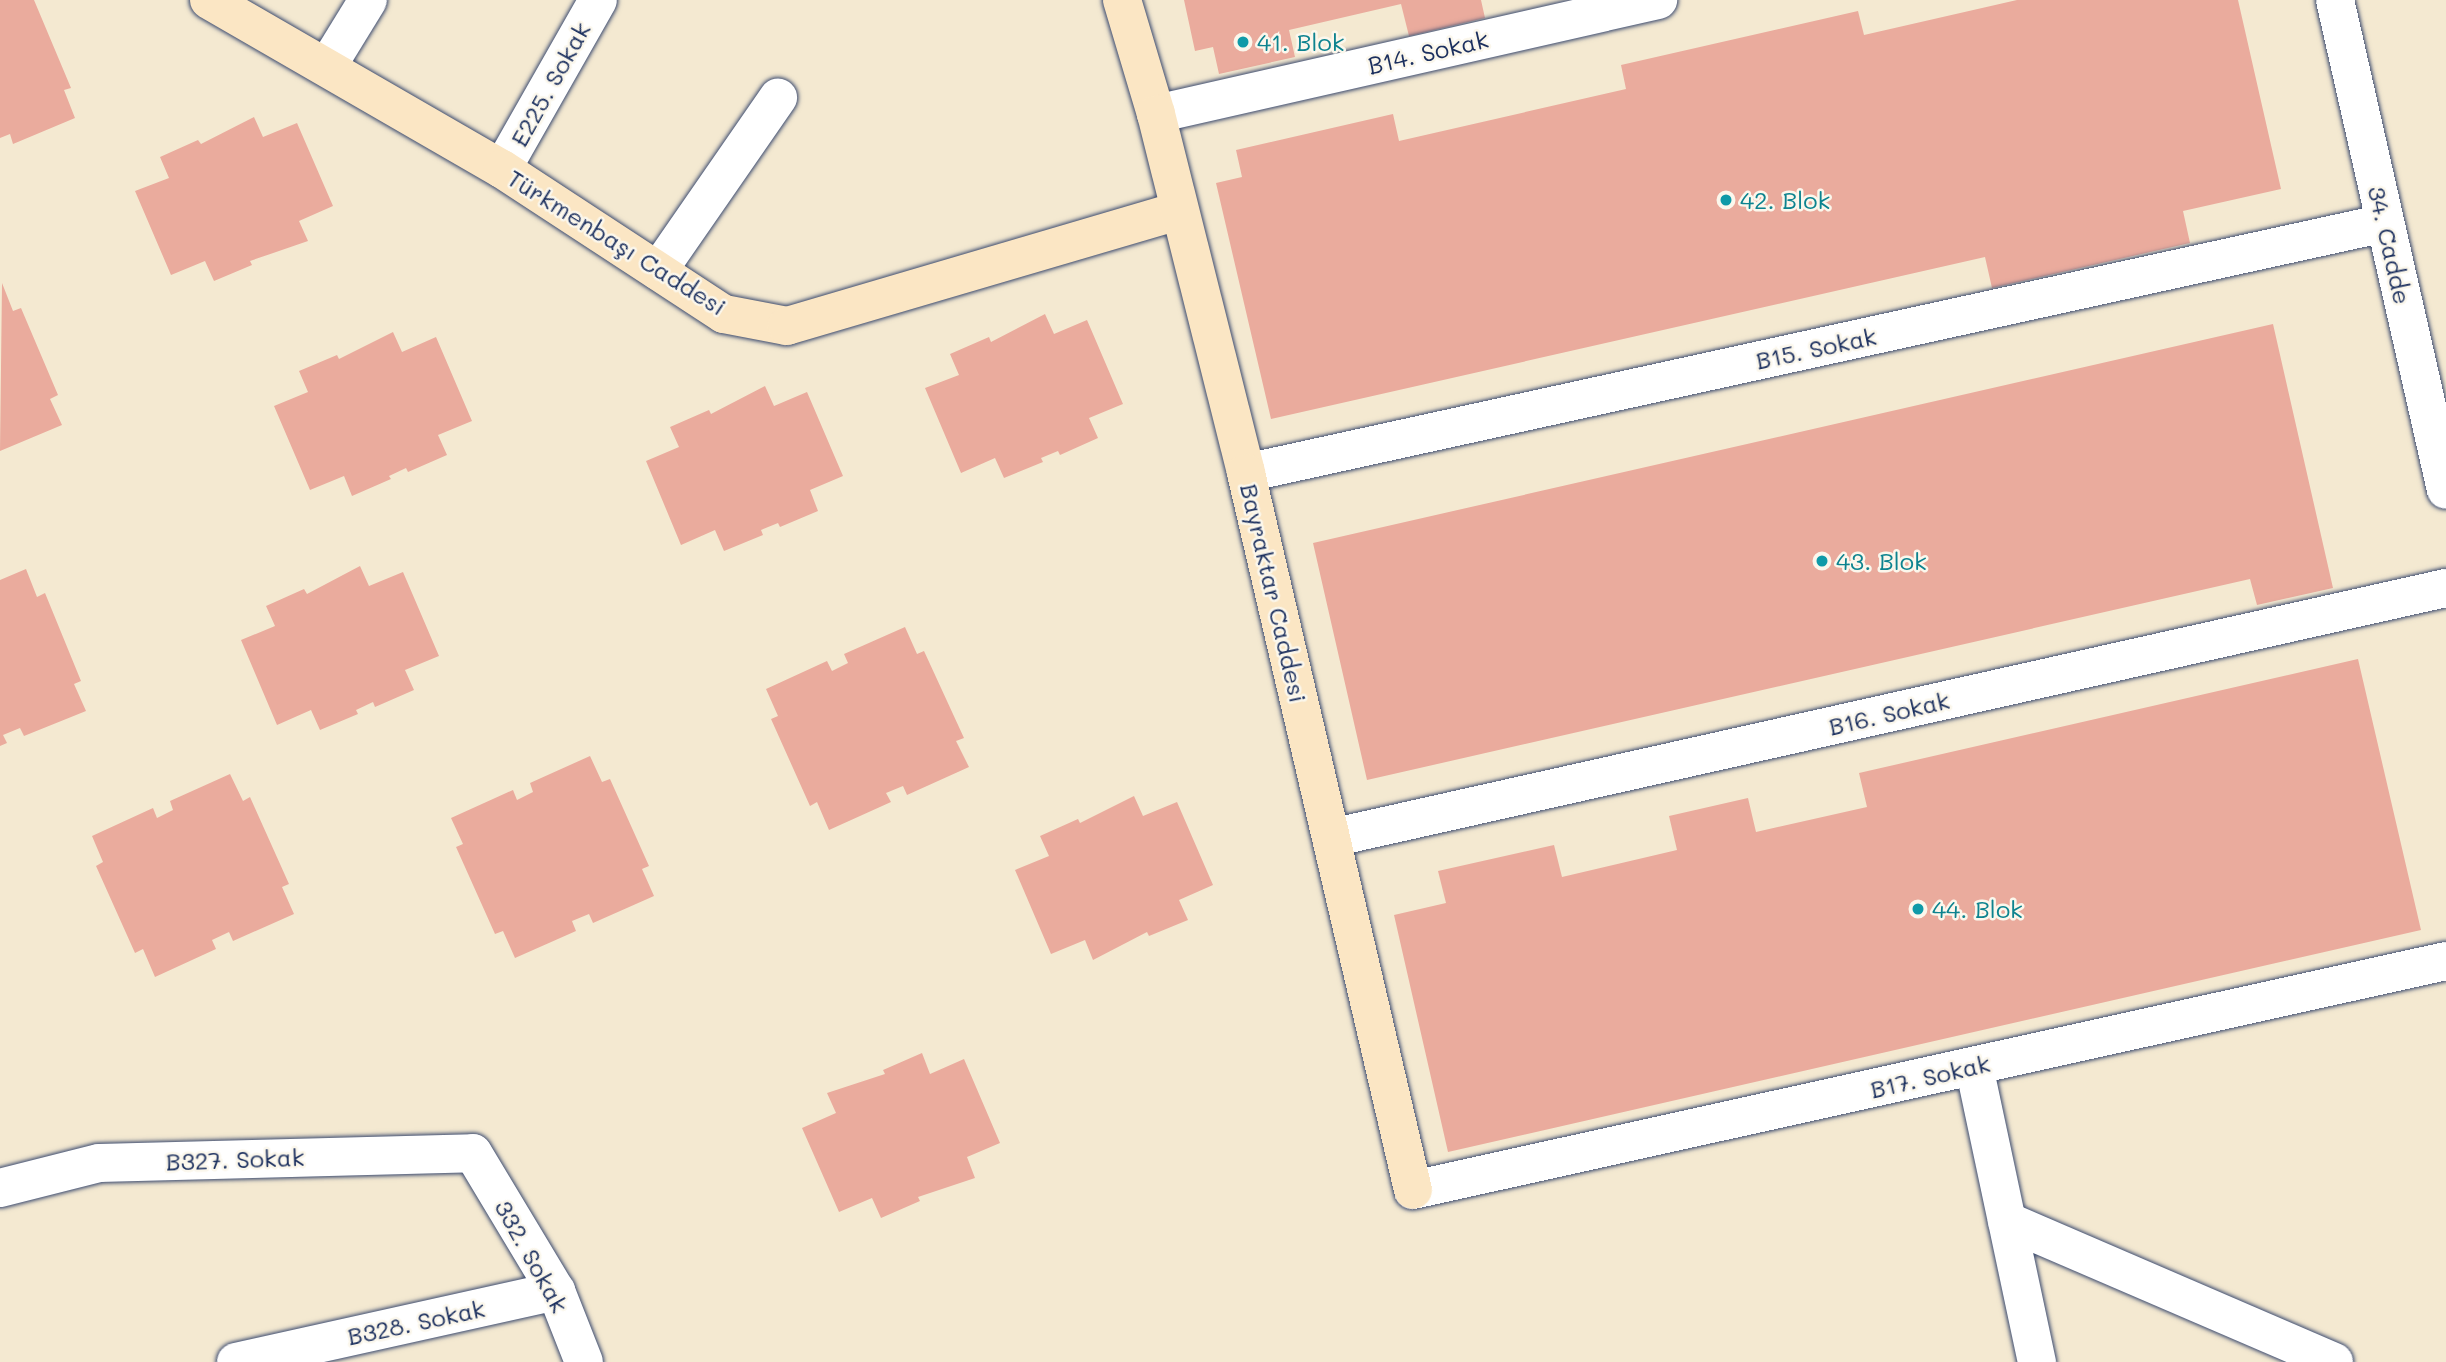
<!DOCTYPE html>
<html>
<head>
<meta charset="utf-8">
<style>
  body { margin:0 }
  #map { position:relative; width:2446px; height:1362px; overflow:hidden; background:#f4e9d1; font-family:Mali,sans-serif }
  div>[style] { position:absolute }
  .building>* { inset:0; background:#eaab9d }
  .roads { filter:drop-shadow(0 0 2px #3c4b6f) drop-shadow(0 0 2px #3c4b6f) }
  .street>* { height:38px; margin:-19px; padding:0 19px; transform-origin:19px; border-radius:19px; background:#fff }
  .secondary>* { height:38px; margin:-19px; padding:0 19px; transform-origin:19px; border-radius:19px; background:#fbe6c4 }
  .dots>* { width:19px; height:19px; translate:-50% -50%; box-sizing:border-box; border:4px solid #fbf7ec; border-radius:50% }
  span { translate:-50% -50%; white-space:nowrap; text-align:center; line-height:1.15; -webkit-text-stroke:5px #fbf7ec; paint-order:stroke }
  .culture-label { font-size:24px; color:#0d838f }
  .left { translate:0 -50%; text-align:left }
  .street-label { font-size:24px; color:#1b2f5e }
</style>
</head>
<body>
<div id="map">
  <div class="building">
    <i style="clip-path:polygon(0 0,34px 0,71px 88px,64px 90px,75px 118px,13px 144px,10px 134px,0 138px)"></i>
    <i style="clip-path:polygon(1184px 0,1481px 0,1485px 18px,1409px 36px,1401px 4px,1289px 30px,1295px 57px,1219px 74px,1213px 47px,1195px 51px)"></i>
    <i style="clip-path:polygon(2017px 0,2238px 0,2281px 189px,2183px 211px,2190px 243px,1992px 288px,1985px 257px,1271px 419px,1216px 183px,1242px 177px,1236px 150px,1393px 114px,1399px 141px,1626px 89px,1621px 65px,1858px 11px,1864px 35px)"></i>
    <i style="clip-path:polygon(254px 117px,263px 137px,297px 123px,333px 206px,299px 221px,308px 241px,250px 261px,252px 265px,214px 281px,205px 261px,171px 275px,135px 191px,169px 178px,160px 157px,198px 140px,201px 144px)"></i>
    <i style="clip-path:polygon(2px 283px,13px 311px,21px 308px,58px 395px,50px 399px,62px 425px,0 451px)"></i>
    <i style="clip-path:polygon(1045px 314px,1054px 334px,1087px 320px,1123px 404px,1089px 418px,1098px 438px,1060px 455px,1058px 451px,1041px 458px,1043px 462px,1004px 478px,995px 458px,961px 473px,925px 388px,959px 375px,950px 354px,989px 337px,991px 342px)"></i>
    <i style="clip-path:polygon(2273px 324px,2333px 588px,2257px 605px,2250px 579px,1367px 780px,1313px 543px)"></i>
    <i style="clip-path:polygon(393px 332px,402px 352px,436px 337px,472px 421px,438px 435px,447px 455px,408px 472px,406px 468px,389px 476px,391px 479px,352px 496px,344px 476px,310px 490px,274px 406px,308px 392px,299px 371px,337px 355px,339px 359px)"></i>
    <i style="clip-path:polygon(765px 386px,774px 406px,807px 392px,843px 476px,810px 490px,818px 511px,780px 527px,778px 523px,761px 530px,763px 535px,724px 551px,715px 530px,681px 545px,646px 461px,679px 447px,670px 427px,709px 410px,711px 414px)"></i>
    <i style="clip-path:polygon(360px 566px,369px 586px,403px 572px,439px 656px,405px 670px,414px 690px,375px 707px,373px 702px,356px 710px,358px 714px,320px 730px,311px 710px,277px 725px,241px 640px,275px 626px,266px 606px,304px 589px,307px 594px)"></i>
    <i style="clip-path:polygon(26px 569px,37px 597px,45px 593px,81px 681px,74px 684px,86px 711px,24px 736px,20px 728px,3px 735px,7px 743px,0 746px,0 580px)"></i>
    <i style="clip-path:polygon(905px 627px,917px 654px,924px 651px,964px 738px,956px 741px,969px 767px,907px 795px,903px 786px,886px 793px,891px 802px,829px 830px,817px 802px,810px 806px,771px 719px,778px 716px,766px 689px,827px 661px,832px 671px,848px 663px,844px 654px)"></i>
    <i style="clip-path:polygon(2358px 659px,2421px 930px,1448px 1152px,1394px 915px,1446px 903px,1438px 871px,1554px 845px,1562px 877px,1677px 850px,1669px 816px,1748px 798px,1756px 832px,1867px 807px,1859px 773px)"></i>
    <i style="clip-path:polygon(590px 756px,602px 782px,610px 779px,649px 866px,642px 869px,654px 896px,593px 923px,589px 914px,572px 921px,576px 931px,515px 958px,503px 931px,495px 934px,456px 847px,463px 844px,451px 818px,513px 790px,517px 800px,533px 792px,530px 783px)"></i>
    <i style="clip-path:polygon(230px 774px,243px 801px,250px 797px,289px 884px,282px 887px,294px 914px,233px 941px,229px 932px,212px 940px,216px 949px,155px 977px,143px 949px,135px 953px,96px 866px,103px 862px,92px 836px,153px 808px,157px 818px,173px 810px,170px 801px)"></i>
    <i style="clip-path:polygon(1134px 796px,1143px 816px,1177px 802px,1213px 885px,1179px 900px,1188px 920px,1149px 936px,1147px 932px,1093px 960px,1085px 940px,1051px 954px,1015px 870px,1049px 856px,1040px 836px,1078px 819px,1080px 823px)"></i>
    <i style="clip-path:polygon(922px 1053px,930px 1074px,964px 1059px,1000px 1143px,967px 1157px,975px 1178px,918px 1197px,920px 1201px,881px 1218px,872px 1198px,839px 1212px,802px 1128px,836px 1113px,827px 1093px,885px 1074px,883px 1070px)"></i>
  </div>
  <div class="roads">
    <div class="street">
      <i style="left:2335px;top:0;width:502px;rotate:77.24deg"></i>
      <i style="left:328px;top:65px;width:76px;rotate:-58.4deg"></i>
      <i style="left:1156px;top:114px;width:515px;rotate:-12.79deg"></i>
      <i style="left:502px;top:169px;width:194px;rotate:-60.4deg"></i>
      <i style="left:658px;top:271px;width:211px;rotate:-55.3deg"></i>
      <i style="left:1246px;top:473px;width:1166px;rotate:-12.38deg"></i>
      <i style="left:1331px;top:838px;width:1143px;rotate:-12.64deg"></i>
      <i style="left:1974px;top:1066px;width:303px;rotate:78deg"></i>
      <i style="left:0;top:1188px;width:102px;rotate:-14.2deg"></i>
      <i style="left:99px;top:1163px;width:374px;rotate:-1.5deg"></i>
      <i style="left:473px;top:1153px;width:161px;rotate:59deg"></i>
      <i style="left:556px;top:1291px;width:76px;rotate:68.5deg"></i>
      <i style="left:1413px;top:1190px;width:1058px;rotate:-12.5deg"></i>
      <i style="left:2007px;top:1221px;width:356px;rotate:23.3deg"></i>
      <i style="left:236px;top:1362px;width:328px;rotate:-12.5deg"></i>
    </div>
    <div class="secondary">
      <i style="left:209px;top:0;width:338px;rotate:30deg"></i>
      <i style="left:502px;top:169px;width:265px;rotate:33.2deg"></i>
      <i style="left:724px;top:314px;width:64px;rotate:10.8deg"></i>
      <i style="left:787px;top:326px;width:408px;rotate:-16.4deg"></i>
      <i style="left:1122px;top:0;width:119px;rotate:73.4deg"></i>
      <i style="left:1156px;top:114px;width:370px;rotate:75.9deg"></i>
      <i style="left:1246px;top:473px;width:736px;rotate:76.89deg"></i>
    </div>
  </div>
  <div class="dots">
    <i style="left:1243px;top:42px;background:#0f9aa8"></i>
    <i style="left:1726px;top:200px;background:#0f9aa8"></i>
    <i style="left:1822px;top:561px;background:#0f9aa8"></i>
    <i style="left:1918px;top:909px;background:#0f9aa8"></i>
  </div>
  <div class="culture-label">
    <span class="left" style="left:1257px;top:42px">41. Blok</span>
    <span class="left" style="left:1740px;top:200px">42. Blok</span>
    <span class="left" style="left:1836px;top:561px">43. Blok</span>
    <span class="left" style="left:1932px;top:909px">44. Blok</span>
  </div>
  <div class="street-label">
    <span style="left:1428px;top:52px;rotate:-13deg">B14. Sokak</span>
    <span style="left:550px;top:84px;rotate:-61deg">E225. Sokak</span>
    <span style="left:617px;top:242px;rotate:32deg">Türkmenbaşı Caddesi</span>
    <span style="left:2390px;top:245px;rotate:77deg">34. Cadde</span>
    <span style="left:1816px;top:348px;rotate:-12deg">B15. Sokak</span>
    <span style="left:1274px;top:593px;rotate:77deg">Bayraktar Caddesi</span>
    <span style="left:1889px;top:713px;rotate:-13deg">B16. Sokak</span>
    <span style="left:1930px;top:1076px;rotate:-13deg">B17. Sokak</span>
    <span style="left:235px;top:1159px;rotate:-2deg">B327. Sokak</span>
    <span style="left:532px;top:1256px;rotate:61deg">332. Sokak</span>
    <span style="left:416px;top:1322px;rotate:-12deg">B328. Sokak</span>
  </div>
</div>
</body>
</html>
